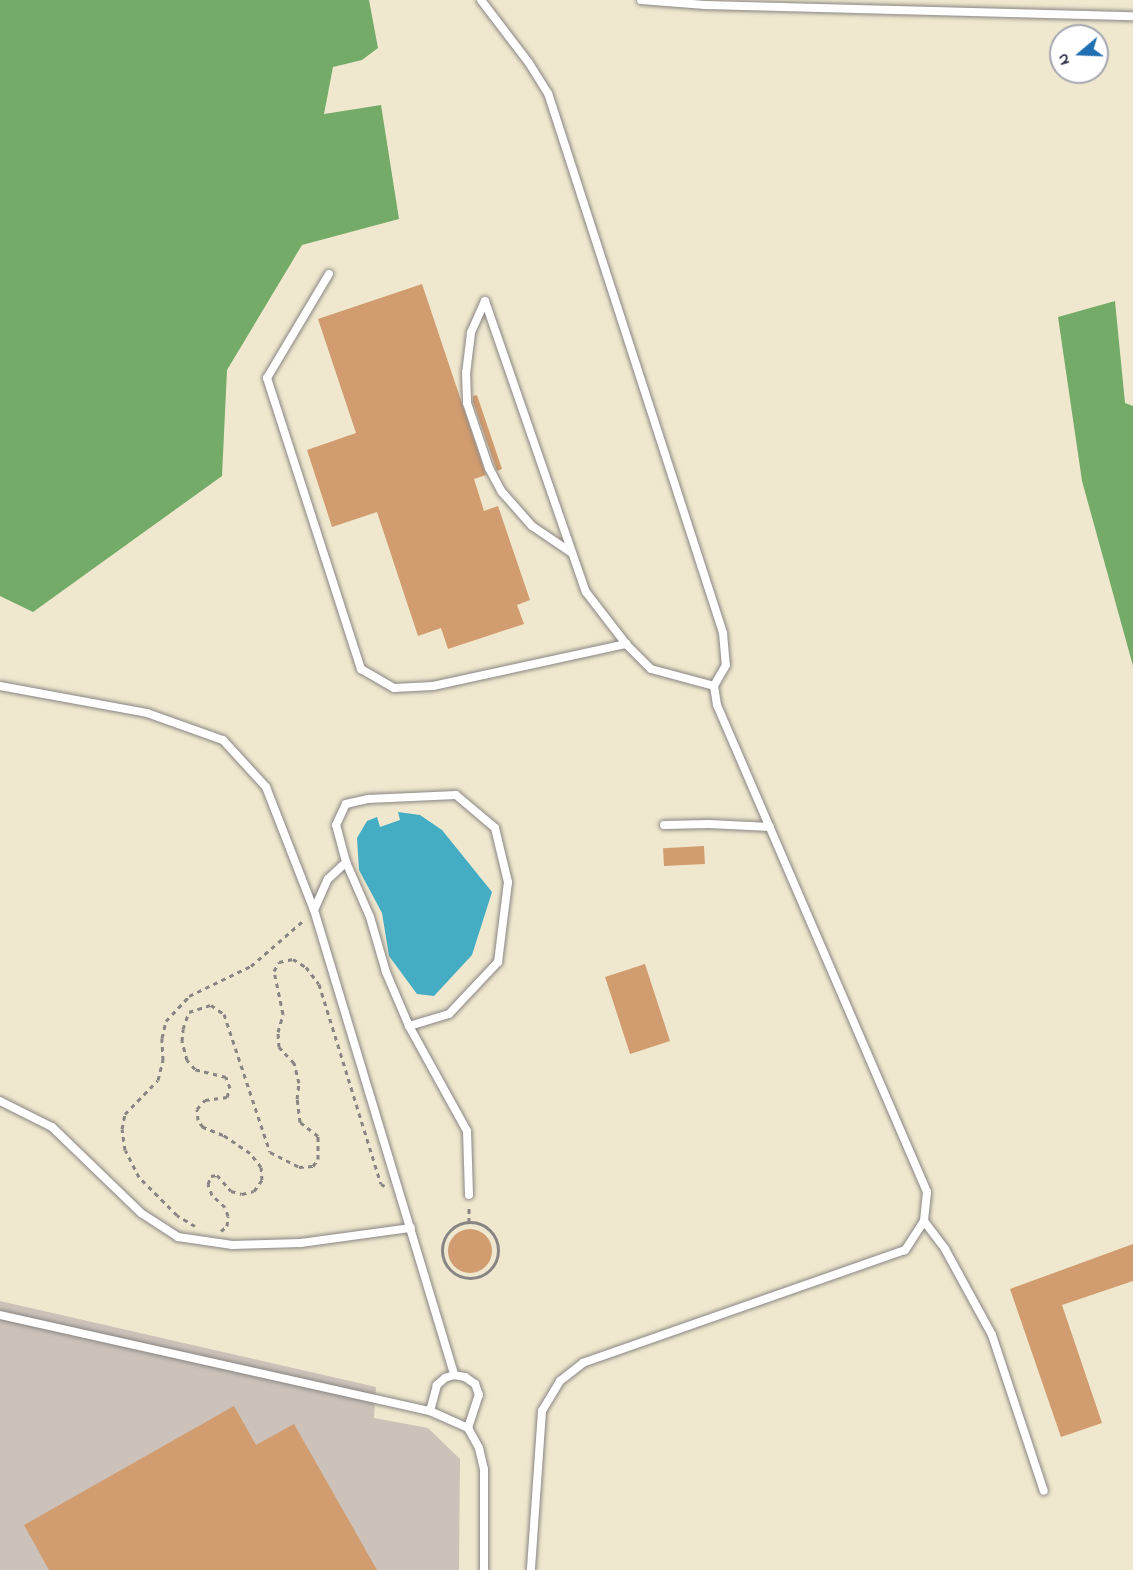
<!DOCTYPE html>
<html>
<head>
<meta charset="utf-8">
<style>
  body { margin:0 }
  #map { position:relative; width:1133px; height:1570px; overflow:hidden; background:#f0e8ce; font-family:"Indie Flower",sans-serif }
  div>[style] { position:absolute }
  .industrial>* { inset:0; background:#ccc2b9 }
  .forest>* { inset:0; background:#74ab68 }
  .water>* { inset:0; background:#44adc3 }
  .building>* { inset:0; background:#d19c6f; transform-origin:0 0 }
  .round { border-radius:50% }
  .path>* { height:3px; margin-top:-1.5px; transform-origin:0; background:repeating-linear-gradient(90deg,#898584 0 4.5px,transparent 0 9px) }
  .path>.ring { margin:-1.5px; padding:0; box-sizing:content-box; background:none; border:3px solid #898584; border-radius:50% }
  .roads { filter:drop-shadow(0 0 2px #898584) drop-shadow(0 0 2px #898584) }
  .service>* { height:8px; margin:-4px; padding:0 4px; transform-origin:4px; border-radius:4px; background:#fff }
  span { translate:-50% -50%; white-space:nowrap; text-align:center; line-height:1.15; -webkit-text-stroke:6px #fff; paint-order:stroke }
  .north { position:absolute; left:1049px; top:24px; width:60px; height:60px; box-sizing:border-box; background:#fff; border:2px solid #a7a7b1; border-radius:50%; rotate:251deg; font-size:16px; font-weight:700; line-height:24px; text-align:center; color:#22223b }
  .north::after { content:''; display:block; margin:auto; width:21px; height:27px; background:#1f6fb2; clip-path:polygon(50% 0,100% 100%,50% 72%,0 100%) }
</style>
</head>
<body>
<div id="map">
  <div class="industrial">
    <i style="clip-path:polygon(0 1301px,376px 1387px,374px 1418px,428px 1428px,460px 1459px,459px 1570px,0 1570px)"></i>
  </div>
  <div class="forest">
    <i style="clip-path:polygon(0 0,369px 0,378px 48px,362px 60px,333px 67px,324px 114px,381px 105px,399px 219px,302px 245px,227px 370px,222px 476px,33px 612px,0 596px)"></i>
    <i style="clip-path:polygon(1115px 301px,1125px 403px,1133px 406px,1133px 666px,1082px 481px,1058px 317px)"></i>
  </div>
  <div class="water">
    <i style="clip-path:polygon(398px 812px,420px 815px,442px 830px,492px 892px,472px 955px,434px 996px,417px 994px,389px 956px,382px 913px,359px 870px,357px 838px,367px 821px,377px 817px,380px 827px,400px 820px)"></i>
  </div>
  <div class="building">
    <i style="clip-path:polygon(422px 284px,486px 475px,474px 479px,484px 511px,498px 506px,530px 600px,517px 605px,524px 624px,448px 649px,441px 628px,418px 636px,377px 512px,332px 527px,307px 450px,356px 433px,318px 319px)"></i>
    <i style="clip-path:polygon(477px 395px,502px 469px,497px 471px,473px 402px,473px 396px)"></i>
    <i style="left:704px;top:846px;width:18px;height:41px;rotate:87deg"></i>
    <i style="left:645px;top:964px;width:81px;height:42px;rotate:72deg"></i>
    <i class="round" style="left:448px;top:1229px;width:44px;height:44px"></i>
    <i style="clip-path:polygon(1133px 1244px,1133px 1281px,1062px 1305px,1102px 1423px,1061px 1437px,1010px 1289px)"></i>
    <i style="clip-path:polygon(234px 1406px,256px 1445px,294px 1424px,377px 1570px,49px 1570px,24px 1525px)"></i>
  </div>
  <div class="path">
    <i class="ring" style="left:442px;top:1222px;width:53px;height:53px"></i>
    <i style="left:469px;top:1222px;width:16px;rotate:-90deg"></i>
    <i style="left:195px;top:1226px;width:21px;rotate:-149deg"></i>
    <i style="left:177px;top:1215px;width:54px;rotate:-135deg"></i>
    <i style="left:139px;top:1177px;width:30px;rotate:-117deg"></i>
    <i style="left:125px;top:1150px;width:21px;rotate:-98deg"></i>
    <i style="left:122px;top:1129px;width:15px;rotate:-79deg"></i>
    <i style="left:125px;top:1114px;width:47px;rotate:-45.9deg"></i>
    <i style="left:158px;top:1080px;width:21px;rotate:-76deg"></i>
    <i style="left:163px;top:1060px;width:22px;rotate:-93deg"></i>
    <i style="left:162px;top:1038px;width:17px;rotate:-77deg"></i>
    <i style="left:166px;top:1021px;width:34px;rotate:-47deg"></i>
    <i style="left:189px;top:996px;width:69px;rotate:-25.8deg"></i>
    <i style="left:251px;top:966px;width:70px;rotate:-41deg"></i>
    <i style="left:221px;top:1231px;width:8px;rotate:-40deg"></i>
    <i style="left:227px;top:1226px;width:10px;rotate:-84deg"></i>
    <i style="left:228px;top:1216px;width:9px;rotate:-108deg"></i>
    <i style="left:225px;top:1207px;width:18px;rotate:-137deg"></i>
    <i style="left:212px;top:1195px;width:12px;rotate:-110deg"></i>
    <i style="left:208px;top:1184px;width:9px;rotate:-69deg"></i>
    <i style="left:211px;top:1176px;width:6px;rotate:-9deg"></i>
    <i style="left:217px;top:1175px;width:21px;rotate:49deg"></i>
    <i style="left:231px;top:1191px;width:11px;rotate:15deg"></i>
    <i style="left:242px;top:1194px;width:12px;rotate:-14deg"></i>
    <i style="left:254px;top:1191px;width:14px;rotate:-54deg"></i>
    <i style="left:262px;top:1180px;width:13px;rotate:-94deg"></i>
    <i style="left:261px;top:1167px;width:18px;rotate:-128deg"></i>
    <i style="left:250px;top:1153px;width:32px;rotate:-146deg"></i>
    <i style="left:223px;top:1135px;width:22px;rotate:-158deg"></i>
    <i style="left:203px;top:1127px;width:9px;rotate:-126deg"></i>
    <i style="left:198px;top:1120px;width:11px;rotate:-95deg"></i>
    <i style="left:197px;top:1109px;width:12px;rotate:-48deg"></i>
    <i style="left:205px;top:1100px;width:22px;rotate:-8deg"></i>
    <i style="left:227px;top:1097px;width:9px;rotate:-72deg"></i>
    <i style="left:230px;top:1088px;width:12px;rotate:-110deg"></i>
    <i style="left:226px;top:1077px;width:32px;rotate:-166deg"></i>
    <i style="left:195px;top:1069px;width:12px;rotate:-132deg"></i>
    <i style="left:187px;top:1060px;width:20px;rotate:-105deg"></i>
    <i style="left:182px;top:1041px;width:12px;rotate:-85deg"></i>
    <i style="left:183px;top:1029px;width:18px;rotate:-71deg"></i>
    <i style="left:189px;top:1012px;width:23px;rotate:-18deg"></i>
    <i style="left:211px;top:1005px;width:16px;rotate:35deg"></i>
    <i style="left:224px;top:1014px;width:145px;rotate:71.6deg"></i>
    <i style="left:270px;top:1152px;width:33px;rotate:27deg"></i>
    <i style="left:299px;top:1167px;width:14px;rotate:-4deg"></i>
    <i style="left:313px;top:1166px;width:9px;rotate:-54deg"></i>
    <i style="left:318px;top:1159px;width:23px;rotate:-90deg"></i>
    <i style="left:318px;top:1136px;width:23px;rotate:-142deg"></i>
    <i style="left:300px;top:1122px;width:23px;rotate:-97deg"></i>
    <i style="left:297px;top:1099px;width:16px;rotate:-83deg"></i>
    <i style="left:299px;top:1083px;width:21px;rotate:-104deg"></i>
    <i style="left:294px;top:1063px;width:22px;rotate:-133deg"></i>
    <i style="left:279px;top:1047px;width:15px;rotate:-94deg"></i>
    <i style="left:278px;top:1032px;width:19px;rotate:-74deg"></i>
    <i style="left:283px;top:1014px;width:44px;rotate:-101.8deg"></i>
    <i style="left:274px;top:971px;width:10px;rotate:-61deg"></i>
    <i style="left:279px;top:962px;width:14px;rotate:-12deg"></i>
    <i style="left:293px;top:959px;width:15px;rotate:32deg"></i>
    <i style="left:306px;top:967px;width:21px;rotate:53deg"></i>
    <i style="left:319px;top:984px;width:209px;rotate:72.8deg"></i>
    <i style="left:381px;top:1184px;width:4px;rotate:27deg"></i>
  </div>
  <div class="roads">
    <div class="service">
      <i style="left:481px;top:0;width:79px;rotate:52.7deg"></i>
      <i style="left:529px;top:63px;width:36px;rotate:58deg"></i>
      <i style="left:548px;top:93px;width:568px;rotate:72.04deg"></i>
      <i style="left:723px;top:633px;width:32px;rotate:85deg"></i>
      <i style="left:726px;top:665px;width:24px;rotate:120deg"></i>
      <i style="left:714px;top:686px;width:19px;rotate:81deg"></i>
      <i style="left:717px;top:705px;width:530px;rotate:66.67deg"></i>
      <i style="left:927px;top:1192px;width:29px;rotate:96deg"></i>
      <i style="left:924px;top:1221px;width:35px;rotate:123deg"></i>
      <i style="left:905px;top:1250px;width:341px;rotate:160.7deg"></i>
      <i style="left:583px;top:1363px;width:29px;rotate:142deg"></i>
      <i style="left:560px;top:1381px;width:35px;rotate:121deg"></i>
      <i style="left:542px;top:1411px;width:159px;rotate:94deg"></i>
      <i style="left:641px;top:0;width:64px;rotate:4.5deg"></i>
      <i style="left:705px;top:5px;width:428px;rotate:1.5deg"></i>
      <i style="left:329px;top:274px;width:121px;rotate:120.8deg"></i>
      <i style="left:267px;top:378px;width:306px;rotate:72.1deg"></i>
      <i style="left:361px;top:669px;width:38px;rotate:30deg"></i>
      <i style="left:394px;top:688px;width:39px;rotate:-3deg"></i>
      <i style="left:433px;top:686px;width:198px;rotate:-12.3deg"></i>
      <i style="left:485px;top:301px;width:308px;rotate:70.9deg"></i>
      <i style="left:586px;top:592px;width:66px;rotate:52.4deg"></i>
      <i style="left:626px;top:644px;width:35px;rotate:45deg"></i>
      <i style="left:651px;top:669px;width:65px;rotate:15.1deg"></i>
      <i style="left:485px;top:301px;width:35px;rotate:114deg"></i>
      <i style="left:471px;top:333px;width:39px;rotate:97deg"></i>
      <i style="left:466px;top:372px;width:31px;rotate:88deg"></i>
      <i style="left:467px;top:403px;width:69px;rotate:71.3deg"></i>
      <i style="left:489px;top:468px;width:27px;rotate:62deg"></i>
      <i style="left:502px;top:492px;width:45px;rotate:48.6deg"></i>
      <i style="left:532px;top:526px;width:48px;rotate:34deg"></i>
      <i style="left:0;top:686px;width:149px;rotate:10.4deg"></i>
      <i style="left:147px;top:713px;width:81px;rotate:19.6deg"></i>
      <i style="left:223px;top:740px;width:64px;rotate:47.5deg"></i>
      <i style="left:266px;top:787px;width:132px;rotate:68.7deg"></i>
      <i style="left:314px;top:910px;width:486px;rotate:73.2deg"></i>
      <i style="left:456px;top:795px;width:51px;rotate:40.2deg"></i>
      <i style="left:495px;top:828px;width:56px;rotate:76.5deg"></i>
      <i style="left:508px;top:882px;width:81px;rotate:97.1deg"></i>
      <i style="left:498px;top:962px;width:71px;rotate:133.3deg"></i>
      <i style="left:449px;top:1014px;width:42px;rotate:163.3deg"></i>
      <i style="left:409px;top:1026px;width:59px;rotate:-113.1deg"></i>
      <i style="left:386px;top:972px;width:57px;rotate:-106.2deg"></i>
      <i style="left:370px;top:917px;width:60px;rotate:-113.6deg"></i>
      <i style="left:346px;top:862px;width:38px;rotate:-105deg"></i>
      <i style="left:336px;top:825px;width:23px;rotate:-65deg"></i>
      <i style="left:346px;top:804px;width:23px;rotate:-13deg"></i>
      <i style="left:368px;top:799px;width:88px;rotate:-2.6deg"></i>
      <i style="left:664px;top:825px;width:45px;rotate:-1.3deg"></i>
      <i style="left:709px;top:824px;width:61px;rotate:2.8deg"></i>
      <i style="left:314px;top:910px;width:34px;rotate:-66deg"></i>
      <i style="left:328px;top:879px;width:25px;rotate:-43deg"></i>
      <i style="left:409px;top:1026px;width:120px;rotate:61.1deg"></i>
      <i style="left:467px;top:1131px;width:64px;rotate:88.2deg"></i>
      <i style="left:0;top:1101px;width:58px;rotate:26.6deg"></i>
      <i style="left:52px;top:1127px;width:124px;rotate:44deg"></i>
      <i style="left:141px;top:1213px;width:44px;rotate:33deg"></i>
      <i style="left:178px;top:1237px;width:55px;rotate:8.4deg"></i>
      <i style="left:232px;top:1245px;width:69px;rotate:-1.7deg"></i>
      <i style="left:301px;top:1243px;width:111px;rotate:-7.8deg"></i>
      <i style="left:924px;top:1221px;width:35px;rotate:53deg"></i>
      <i style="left:945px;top:1249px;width:98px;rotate:61.3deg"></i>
      <i style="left:992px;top:1335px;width:164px;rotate:71.6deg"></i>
      <i style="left:0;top:1315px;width:441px;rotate:12.6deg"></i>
      <i style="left:430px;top:1411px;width:42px;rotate:24.1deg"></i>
      <i style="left:468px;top:1428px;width:35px;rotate:-72deg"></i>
      <i style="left:479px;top:1395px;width:12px;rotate:-110deg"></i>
      <i style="left:475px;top:1384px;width:12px;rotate:-145deg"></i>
      <i style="left:465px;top:1377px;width:11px;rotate:-170deg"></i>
      <i style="left:454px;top:1375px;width:9px;rotate:162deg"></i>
      <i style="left:445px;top:1378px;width:11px;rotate:139deg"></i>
      <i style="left:437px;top:1385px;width:27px;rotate:105deg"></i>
      <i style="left:468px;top:1428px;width:23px;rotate:61deg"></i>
      <i style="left:479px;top:1448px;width:22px;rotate:77deg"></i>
      <i style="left:484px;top:1469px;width:101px;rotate:90deg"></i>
    </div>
  </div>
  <div class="north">N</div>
</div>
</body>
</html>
